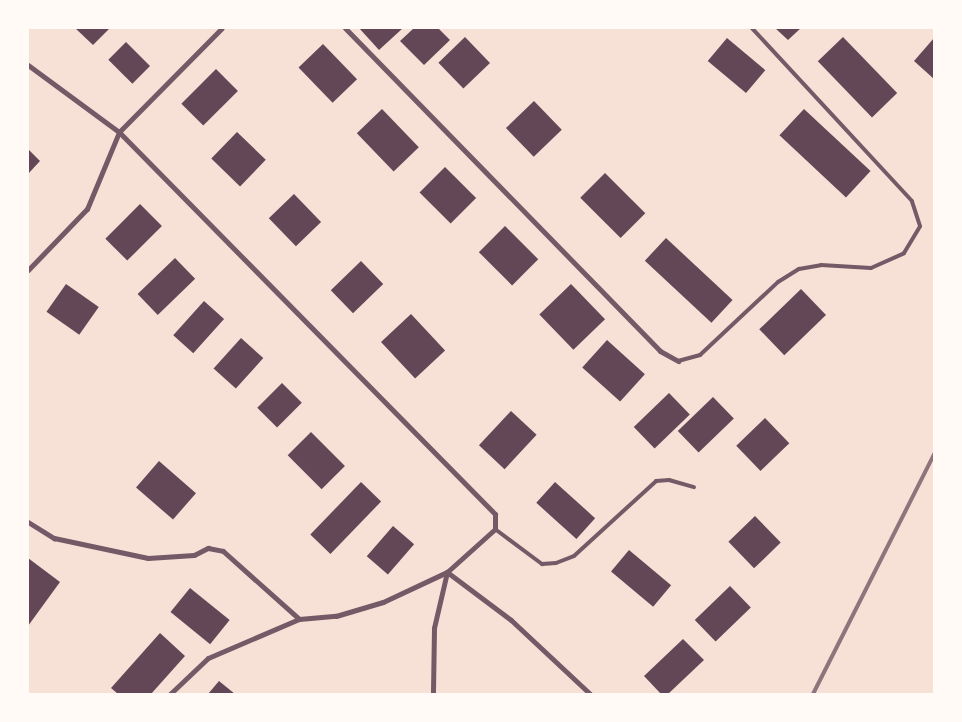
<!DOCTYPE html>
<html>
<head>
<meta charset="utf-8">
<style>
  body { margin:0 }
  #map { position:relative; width:962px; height:722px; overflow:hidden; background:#f7e1d7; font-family:Manrope,sans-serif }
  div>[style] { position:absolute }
  .building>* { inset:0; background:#644757; transform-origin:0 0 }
  .service>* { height:4px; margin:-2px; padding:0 2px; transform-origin:2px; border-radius:2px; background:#755966 }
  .minor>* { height:5px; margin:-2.5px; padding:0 2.5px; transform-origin:2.5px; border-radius:2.5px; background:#755966 }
  .rail>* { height:4px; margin:-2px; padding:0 2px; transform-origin:2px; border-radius:2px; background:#8f747c }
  span { translate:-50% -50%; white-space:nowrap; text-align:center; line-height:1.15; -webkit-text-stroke:5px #fffaf5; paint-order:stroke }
  .frame { position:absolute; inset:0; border:29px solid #fffaf5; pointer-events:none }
</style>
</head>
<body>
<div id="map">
  <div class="building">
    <i style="clip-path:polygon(75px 28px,110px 28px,93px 45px)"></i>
    <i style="clip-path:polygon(359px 28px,403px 28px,379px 50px)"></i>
    <i style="clip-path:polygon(414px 28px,438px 28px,450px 40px,424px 65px,400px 41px)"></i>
    <i style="clip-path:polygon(775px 28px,801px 28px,788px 40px)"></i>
    <i style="left:465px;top:37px;width:36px;height:37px;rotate:46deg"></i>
    <i style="left:843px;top:37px;width:78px;height:35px;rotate:46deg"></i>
    <i style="left:727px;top:38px;width:50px;height:30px;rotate:40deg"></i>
    <i style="clip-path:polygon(934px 38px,934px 79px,914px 61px)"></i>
    <i style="left:126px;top:42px;width:34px;height:25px;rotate:45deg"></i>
    <i style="left:323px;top:44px;width:49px;height:34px;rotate:46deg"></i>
    <i style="left:216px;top:69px;width:31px;height:49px;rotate:45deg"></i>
    <i style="left:534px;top:101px;width:40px;height:39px;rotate:46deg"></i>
    <i style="left:382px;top:109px;width:53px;height:35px;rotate:46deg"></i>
    <i style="left:804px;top:109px;width:91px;height:36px;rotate:43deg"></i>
    <i style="left:237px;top:132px;width:40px;height:37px;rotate:44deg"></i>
    <i style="clip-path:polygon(28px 149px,40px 161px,28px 174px)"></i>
    <i style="left:445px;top:167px;width:44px;height:36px;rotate:45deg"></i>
    <i style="left:605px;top:173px;width:57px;height:35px;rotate:45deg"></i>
    <i style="left:294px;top:194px;width:39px;height:35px;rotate:46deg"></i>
    <i style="left:140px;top:204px;width:31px;height:49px;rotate:45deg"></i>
    <i style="left:505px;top:226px;width:47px;height:37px;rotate:45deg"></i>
    <i style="left:666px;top:238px;width:91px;height:31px;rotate:43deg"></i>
    <i style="left:175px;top:258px;width:29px;height:52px;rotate:46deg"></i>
    <i style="left:361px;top:261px;width:32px;height:42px;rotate:46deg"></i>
    <i style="left:66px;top:284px;width:40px;height:34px;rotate:35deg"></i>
    <i style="left:571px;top:284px;width:49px;height:44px;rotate:46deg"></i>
    <i style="left:801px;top:289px;width:36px;height:58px;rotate:46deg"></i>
    <i style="left:204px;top:301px;width:27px;height:46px;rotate:42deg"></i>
    <i style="left:411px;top:314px;width:50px;height:41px;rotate:47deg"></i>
    <i style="left:241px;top:338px;width:30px;height:41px;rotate:42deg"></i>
    <i style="left:607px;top:340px;width:51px;height:37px;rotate:42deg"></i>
    <i style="left:282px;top:383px;width:28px;height:35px;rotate:45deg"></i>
    <i style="left:669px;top:393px;width:30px;height:49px;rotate:46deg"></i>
    <i style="left:713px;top:397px;width:30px;height:49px;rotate:46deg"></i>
    <i style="left:511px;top:411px;width:35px;height:47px;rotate:43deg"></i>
    <i style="left:765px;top:418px;width:35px;height:40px;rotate:46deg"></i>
    <i style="left:311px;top:432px;width:48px;height:33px;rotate:45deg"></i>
    <i style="left:159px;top:461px;width:49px;height:35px;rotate:41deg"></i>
    <i style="left:361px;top:482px;width:28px;height:73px;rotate:44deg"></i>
    <i style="left:555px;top:482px;width:54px;height:28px;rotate:42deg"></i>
    <i style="left:755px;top:516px;width:37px;height:37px;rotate:46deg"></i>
    <i style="left:393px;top:526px;width:28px;height:40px;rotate:41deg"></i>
    <i style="left:629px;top:550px;width:55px;height:28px;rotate:40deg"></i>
    <i style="clip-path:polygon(28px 558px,60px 582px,28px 626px)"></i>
    <i style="left:730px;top:586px;width:30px;height:49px;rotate:46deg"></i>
    <i style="left:190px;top:588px;width:51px;height:31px;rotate:39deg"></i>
    <i style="clip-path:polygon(160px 633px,185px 656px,151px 694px,118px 694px,111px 688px)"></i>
    <i style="clip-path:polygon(683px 639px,704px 660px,668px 694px,661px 694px,644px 676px)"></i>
    <i style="clip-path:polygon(219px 681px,235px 694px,208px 694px)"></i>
  </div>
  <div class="service">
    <i style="left:678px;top:361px;width:23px;rotate:-15deg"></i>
    <i style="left:700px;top:355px;width:107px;rotate:-43.1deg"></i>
    <i style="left:778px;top:282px;width:25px;rotate:-32deg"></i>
    <i style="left:799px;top:269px;width:22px;rotate:-10deg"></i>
    <i style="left:821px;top:265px;width:50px;rotate:3.4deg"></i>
    <i style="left:871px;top:268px;width:36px;rotate:-24deg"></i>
    <i style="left:904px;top:253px;width:31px;rotate:-59deg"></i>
    <i style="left:920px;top:226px;width:26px;rotate:-108deg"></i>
    <i style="left:912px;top:201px;width:236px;rotate:-132.8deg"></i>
    <i style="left:495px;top:529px;width:59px;rotate:36.7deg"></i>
    <i style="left:542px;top:564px;width:14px;rotate:-4deg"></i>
    <i style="left:556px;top:563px;width:19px;rotate:-21deg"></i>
    <i style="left:574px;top:556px;width:111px;rotate:-42.4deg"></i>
    <i style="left:656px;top:481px;width:13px;rotate:-4deg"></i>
    <i style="left:669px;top:480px;width:26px;rotate:16deg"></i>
  </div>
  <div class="minor">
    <i style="left:345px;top:28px;width:451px;rotate:45.7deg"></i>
    <i style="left:660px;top:351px;width:21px;rotate:29deg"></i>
    <i style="left:28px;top:65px;width:113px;rotate:36.4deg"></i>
    <i style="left:119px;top:132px;width:536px;rotate:45.45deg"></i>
    <i style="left:495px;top:514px;width:15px;rotate:90deg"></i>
    <i style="left:495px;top:529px;width:64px;rotate:138.1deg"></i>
    <i style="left:447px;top:572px;width:57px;rotate:103.1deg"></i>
    <i style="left:434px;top:628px;width:66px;rotate:90.9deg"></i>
    <i style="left:28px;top:270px;width:85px;rotate:-46deg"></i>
    <i style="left:87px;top:209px;width:83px;rotate:-67.4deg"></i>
    <i style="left:119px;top:132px;width:146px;rotate:-45.3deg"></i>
    <i style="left:28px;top:522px;width:31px;rotate:32deg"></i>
    <i style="left:54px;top:538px;width:96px;rotate:12deg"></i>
    <i style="left:148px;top:558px;width:46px;rotate:-3.7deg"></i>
    <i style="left:194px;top:555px;width:16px;rotate:-27deg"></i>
    <i style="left:208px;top:548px;width:15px;rotate:11deg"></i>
    <i style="left:223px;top:551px;width:102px;rotate:41.8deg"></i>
    <i style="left:299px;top:619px;width:37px;rotate:-5deg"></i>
    <i style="left:336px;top:616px;width:49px;rotate:-16.6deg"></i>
    <i style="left:383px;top:602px;width:71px;rotate:-25.1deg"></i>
    <i style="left:447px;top:572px;width:80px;rotate:36.9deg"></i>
    <i style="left:511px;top:620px;width:108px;rotate:43.1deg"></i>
    <i style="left:170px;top:694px;width:52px;rotate:-43.5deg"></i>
    <i style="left:208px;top:658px;width:99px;rotate:-23.2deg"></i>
  </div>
  <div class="rail">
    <i style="left:813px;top:694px;width:269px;rotate:-63.2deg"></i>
  </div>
  <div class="frame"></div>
</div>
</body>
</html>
